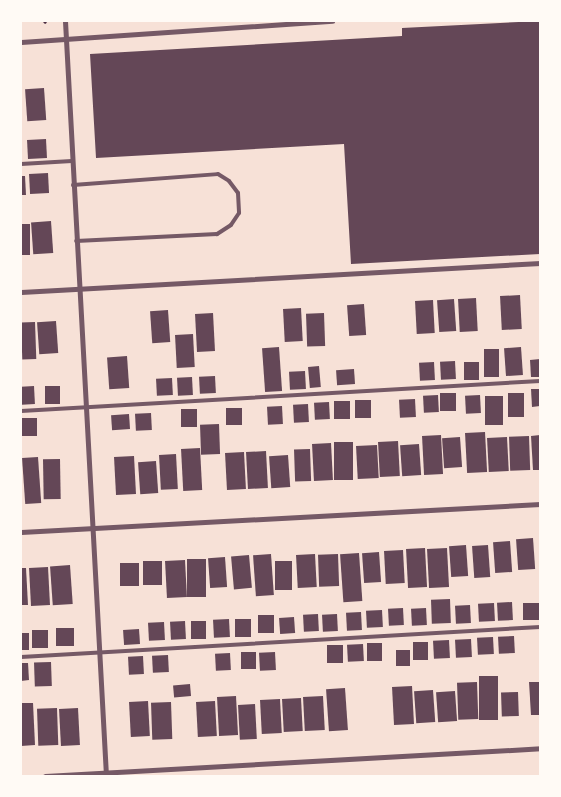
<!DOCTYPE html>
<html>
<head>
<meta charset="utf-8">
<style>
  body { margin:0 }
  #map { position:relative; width:561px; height:797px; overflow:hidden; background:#f7e1d7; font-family:"IBM Plex Sans",sans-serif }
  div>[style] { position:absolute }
  .building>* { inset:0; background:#644757; transform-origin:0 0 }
  .path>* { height:3px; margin:-1.5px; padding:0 1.5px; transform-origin:1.5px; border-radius:1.5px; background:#4a2c40 }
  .service>* { height:4px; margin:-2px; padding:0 2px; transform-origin:2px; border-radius:2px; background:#755966 }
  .minor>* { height:5px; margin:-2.5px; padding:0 2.5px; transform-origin:2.5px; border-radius:2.5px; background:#755966 }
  span { translate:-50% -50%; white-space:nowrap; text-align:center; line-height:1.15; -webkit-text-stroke:5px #fffaf5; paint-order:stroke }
  .frame { position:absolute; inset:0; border:22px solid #fffaf5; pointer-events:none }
</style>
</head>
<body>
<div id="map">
  <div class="building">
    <i style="clip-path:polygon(540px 21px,540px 254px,351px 264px,344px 144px,96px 158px,90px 54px,402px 36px,402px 28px)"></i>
    <i style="left:44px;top:88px;width:32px;height:19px;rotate:86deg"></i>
    <i style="left:46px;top:139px;width:19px;height:19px;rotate:87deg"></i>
    <i style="left:48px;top:173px;width:20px;height:19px;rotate:87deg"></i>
    <i style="clip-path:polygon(21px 176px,25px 176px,26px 195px,21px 195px)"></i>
    <i style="left:51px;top:221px;width:32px;height:20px;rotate:86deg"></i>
    <i style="left:21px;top:224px;width:9px;height:31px"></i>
    <i style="left:520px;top:295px;width:34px;height:20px;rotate:87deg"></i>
    <i style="left:476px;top:298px;width:33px;height:18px;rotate:87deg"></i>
    <i style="left:454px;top:299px;width:32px;height:17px;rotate:86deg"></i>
    <i style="left:433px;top:300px;width:33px;height:18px;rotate:87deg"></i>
    <i style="left:364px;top:304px;width:31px;height:17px;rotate:86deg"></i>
    <i style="left:301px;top:308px;width:33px;height:18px;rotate:87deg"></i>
    <i style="left:168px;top:310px;width:32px;height:18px;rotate:86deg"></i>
    <i style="left:213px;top:313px;width:38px;height:18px;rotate:87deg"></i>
    <i style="left:324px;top:313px;width:33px;height:18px;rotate:88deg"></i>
    <i style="left:56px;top:321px;width:32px;height:19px;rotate:86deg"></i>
    <i style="left:35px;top:322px;width:37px;height:14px;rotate:88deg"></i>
    <i style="left:193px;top:334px;width:33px;height:18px;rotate:87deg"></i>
    <i style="left:279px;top:347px;width:44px;height:17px;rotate:86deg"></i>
    <i style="left:521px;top:347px;width:28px;height:17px;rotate:86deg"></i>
    <i style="left:484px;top:349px;width:15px;height:28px"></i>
    <i style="left:127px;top:356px;width:32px;height:20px;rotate:86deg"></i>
    <i style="clip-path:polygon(540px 359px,540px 377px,531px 377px,530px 360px)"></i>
    <i style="left:455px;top:361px;width:18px;height:15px;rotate:87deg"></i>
    <i style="left:434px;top:362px;width:18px;height:15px;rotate:87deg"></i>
    <i style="left:464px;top:362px;width:15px;height:18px"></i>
    <i style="left:319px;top:366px;width:21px;height:11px;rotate:85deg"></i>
    <i style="left:354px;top:369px;width:15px;height:18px;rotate:86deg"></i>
    <i style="left:305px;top:371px;width:18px;height:16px;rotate:87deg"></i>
    <i style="left:215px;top:376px;width:17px;height:16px;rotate:87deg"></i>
    <i style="left:192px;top:377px;width:18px;height:15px;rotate:87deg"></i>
    <i style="left:172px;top:378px;width:17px;height:16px;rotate:87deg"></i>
    <i style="left:34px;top:386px;width:18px;height:13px;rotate:87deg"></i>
    <i style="left:45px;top:386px;width:15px;height:18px"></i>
    <i style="clip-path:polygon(531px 389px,540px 389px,540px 406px,532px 407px)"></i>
    <i style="left:456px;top:393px;width:18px;height:16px;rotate:90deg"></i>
    <i style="left:508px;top:393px;width:16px;height:24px"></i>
    <i style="left:438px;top:395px;width:17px;height:15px;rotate:87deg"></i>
    <i style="left:480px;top:395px;width:18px;height:15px;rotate:87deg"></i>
    <i style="left:485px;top:396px;width:18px;height:29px"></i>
    <i style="left:415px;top:399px;width:18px;height:16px;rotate:87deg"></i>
    <i style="left:371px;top:400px;width:18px;height:16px;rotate:90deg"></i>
    <i style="left:350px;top:401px;width:18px;height:16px;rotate:90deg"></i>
    <i style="left:329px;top:402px;width:17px;height:15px;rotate:87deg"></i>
    <i style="left:308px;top:404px;width:18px;height:15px;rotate:87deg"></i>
    <i style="left:282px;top:406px;width:18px;height:15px;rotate:87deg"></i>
    <i style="left:242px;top:408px;width:17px;height:16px;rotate:90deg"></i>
    <i style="left:197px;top:409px;width:18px;height:16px;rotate:90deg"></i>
    <i style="left:151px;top:413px;width:17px;height:16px;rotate:87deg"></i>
    <i style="left:129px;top:414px;width:15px;height:18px;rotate:86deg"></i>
    <i style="left:37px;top:418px;width:18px;height:16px;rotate:90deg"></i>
    <i style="left:219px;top:424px;width:30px;height:19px;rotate:88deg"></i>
    <i style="left:485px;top:432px;width:40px;height:20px;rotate:87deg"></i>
    <i style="left:441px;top:435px;width:39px;height:19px;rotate:87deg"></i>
    <i style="clip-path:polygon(540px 435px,540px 470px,533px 470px,531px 436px)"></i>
    <i style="left:529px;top:436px;width:34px;height:20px;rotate:88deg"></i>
    <i style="left:460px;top:437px;width:30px;height:18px;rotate:86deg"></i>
    <i style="left:507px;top:437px;width:34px;height:20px;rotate:87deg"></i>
    <i style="left:398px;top:441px;width:35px;height:20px;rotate:87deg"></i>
    <i style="left:334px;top:442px;width:19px;height:38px"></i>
    <i style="left:331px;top:443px;width:37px;height:19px;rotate:87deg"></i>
    <i style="left:419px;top:444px;width:31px;height:19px;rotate:86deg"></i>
    <i style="left:377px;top:445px;width:33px;height:21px;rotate:87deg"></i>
    <i style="left:200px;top:448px;width:42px;height:19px;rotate:87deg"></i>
    <i style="left:310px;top:449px;width:32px;height:16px;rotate:88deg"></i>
    <i style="left:266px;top:451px;width:37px;height:20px;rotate:87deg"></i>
    <i style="left:244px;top:452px;width:37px;height:19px;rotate:87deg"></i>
    <i style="left:176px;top:454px;width:35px;height:17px;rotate:87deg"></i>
    <i style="left:288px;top:455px;width:32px;height:19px;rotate:86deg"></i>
    <i style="left:134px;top:456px;width:38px;height:20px;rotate:87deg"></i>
    <i style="left:38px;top:457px;width:46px;height:16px;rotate:86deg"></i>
    <i style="left:60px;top:459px;width:40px;height:17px;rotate:89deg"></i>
    <i style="left:156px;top:461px;width:32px;height:18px;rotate:86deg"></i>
    <i style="left:533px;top:538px;width:31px;height:17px;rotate:86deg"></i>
    <i style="left:510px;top:541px;width:31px;height:17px;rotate:86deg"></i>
    <i style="left:466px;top:545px;width:31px;height:17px;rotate:86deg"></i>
    <i style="left:488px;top:545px;width:32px;height:16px;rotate:86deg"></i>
    <i style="left:425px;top:548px;width:39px;height:19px;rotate:87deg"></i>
    <i style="left:447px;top:548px;width:39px;height:20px;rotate:87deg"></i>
    <i style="left:403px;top:550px;width:33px;height:19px;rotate:87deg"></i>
    <i style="left:379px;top:552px;width:30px;height:17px;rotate:86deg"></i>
    <i style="left:359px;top:553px;width:48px;height:19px;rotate:86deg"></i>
    <i style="left:271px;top:554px;width:41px;height:18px;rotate:86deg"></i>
    <i style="left:315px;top:554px;width:33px;height:19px;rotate:87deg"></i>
    <i style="left:338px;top:554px;width:32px;height:20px;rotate:88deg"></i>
    <i style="left:249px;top:555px;width:33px;height:18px;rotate:85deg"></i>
    <i style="left:225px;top:557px;width:30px;height:17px;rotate:86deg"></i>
    <i style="left:187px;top:559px;width:19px;height:38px"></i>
    <i style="left:185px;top:560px;width:37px;height:20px;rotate:87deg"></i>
    <i style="left:143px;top:561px;width:19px;height:24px"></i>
    <i style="left:275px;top:561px;width:17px;height:29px"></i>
    <i style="left:120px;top:563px;width:19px;height:23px"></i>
    <i style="left:70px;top:565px;width:39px;height:20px;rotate:86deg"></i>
    <i style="left:48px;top:567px;width:38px;height:19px;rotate:87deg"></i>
    <i style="clip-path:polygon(21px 568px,26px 568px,28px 605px,21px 605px)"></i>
    <i style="left:450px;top:599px;width:24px;height:19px;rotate:88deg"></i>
    <i style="left:512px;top:602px;width:18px;height:15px;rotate:87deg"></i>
    <i style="left:494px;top:603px;width:18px;height:16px;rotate:87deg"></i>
    <i style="left:539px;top:603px;width:17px;height:16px;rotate:90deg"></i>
    <i style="left:470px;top:605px;width:18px;height:15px;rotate:87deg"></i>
    <i style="left:403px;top:608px;width:17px;height:15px;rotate:87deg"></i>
    <i style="left:426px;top:608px;width:17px;height:15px;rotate:87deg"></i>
    <i style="left:382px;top:610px;width:17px;height:16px;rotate:87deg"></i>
    <i style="left:361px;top:612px;width:18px;height:15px;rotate:87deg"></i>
    <i style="left:318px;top:614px;width:17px;height:15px;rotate:87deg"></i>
    <i style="left:337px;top:614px;width:17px;height:15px;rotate:87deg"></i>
    <i style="left:274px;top:615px;width:18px;height:16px;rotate:90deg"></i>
    <i style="left:294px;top:617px;width:16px;height:15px;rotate:86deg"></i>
    <i style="left:229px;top:619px;width:18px;height:16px;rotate:87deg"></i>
    <i style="left:235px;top:619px;width:16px;height:18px"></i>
    <i style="left:185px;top:621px;width:18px;height:15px;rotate:87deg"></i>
    <i style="left:191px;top:621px;width:15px;height:18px"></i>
    <i style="left:164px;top:622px;width:18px;height:16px;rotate:87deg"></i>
    <i style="left:74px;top:628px;width:18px;height:18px;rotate:90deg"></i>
    <i style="left:139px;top:629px;width:15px;height:16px;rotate:86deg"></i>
    <i style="left:48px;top:630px;width:18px;height:16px;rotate:90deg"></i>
    <i style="left:21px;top:633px;width:8px;height:17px"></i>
    <i style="left:514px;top:636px;width:17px;height:16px;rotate:87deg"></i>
    <i style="left:493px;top:637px;width:17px;height:16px;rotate:87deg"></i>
    <i style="left:471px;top:639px;width:18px;height:16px;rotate:87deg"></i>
    <i style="left:449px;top:640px;width:18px;height:16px;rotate:87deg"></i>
    <i style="left:413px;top:642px;width:15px;height:18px"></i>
    <i style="left:367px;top:643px;width:15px;height:18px"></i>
    <i style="left:363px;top:644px;width:17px;height:16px;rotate:87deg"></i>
    <i style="left:343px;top:645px;width:18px;height:16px;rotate:90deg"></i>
    <i style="left:410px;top:650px;width:16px;height:14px;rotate:90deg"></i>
    <i style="left:241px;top:652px;width:15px;height:17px"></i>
    <i style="left:275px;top:652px;width:18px;height:16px;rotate:87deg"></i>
    <i style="left:230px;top:653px;width:17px;height:15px;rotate:87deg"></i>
    <i style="left:168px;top:655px;width:17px;height:16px;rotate:87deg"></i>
    <i style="left:143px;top:656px;width:18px;height:15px;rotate:87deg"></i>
    <i style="left:51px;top:662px;width:24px;height:17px;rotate:88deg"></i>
    <i style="clip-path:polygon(21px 663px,28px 663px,29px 680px,21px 681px)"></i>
    <i style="left:479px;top:676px;width:19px;height:44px"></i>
    <i style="left:477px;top:682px;width:37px;height:20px;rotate:88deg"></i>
    <i style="clip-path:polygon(529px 682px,540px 682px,540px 715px,531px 715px)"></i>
    <i style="left:190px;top:684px;width:12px;height:17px;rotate:85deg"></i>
    <i style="left:412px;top:686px;width:38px;height:20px;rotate:87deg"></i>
    <i style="left:345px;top:688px;width:42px;height:19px;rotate:86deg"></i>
    <i style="left:433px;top:690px;width:32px;height:19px;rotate:86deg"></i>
    <i style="left:455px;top:691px;width:30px;height:19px;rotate:86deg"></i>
    <i style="left:518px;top:692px;width:24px;height:17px;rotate:88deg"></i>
    <i style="left:236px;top:696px;width:39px;height:19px;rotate:87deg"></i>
    <i style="left:323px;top:696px;width:34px;height:20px;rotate:87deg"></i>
    <i style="left:301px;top:698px;width:33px;height:19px;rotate:87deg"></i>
    <i style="left:280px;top:699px;width:34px;height:20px;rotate:87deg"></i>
    <i style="left:148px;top:701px;width:35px;height:19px;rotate:87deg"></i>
    <i style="left:215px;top:701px;width:35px;height:19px;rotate:87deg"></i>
    <i style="left:171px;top:702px;width:37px;height:20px;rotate:88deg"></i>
    <i style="clip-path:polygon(21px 703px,33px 703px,35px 745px,21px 746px)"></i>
    <i style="left:255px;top:704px;width:35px;height:17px;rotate:87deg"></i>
    <i style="left:57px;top:708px;width:37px;height:20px;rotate:88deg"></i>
    <i style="left:78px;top:708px;width:37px;height:19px;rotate:87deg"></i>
  </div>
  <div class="path">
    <i style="left:44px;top:21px;width:1px;rotate:45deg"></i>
  </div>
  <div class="service">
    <i style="left:21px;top:164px;width:51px;rotate:-3.4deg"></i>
    <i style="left:73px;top:185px;width:145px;rotate:-4.3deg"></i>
    <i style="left:218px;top:174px;width:13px;rotate:32deg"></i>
    <i style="left:229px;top:181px;width:15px;rotate:53deg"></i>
    <i style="left:238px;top:193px;width:20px;rotate:87deg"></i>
    <i style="left:239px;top:213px;width:14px;rotate:124deg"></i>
    <i style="left:231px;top:225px;width:17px;rotate:147deg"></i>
    <i style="left:217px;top:234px;width:141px;rotate:177.2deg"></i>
    <i style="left:21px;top:411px;width:520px;rotate:-3.31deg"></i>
    <i style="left:21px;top:657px;width:520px;rotate:-3.31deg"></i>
  </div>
  <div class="minor">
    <i style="left:65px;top:21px;width:756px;rotate:86.89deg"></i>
    <i style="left:21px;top:42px;width:312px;rotate:-3.9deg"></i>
    <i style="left:21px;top:292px;width:520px;rotate:-3.2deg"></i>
    <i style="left:21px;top:532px;width:520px;rotate:-3.09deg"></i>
    <i style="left:45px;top:776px;width:496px;rotate:-3.2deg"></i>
  </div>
  <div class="frame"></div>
</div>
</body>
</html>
